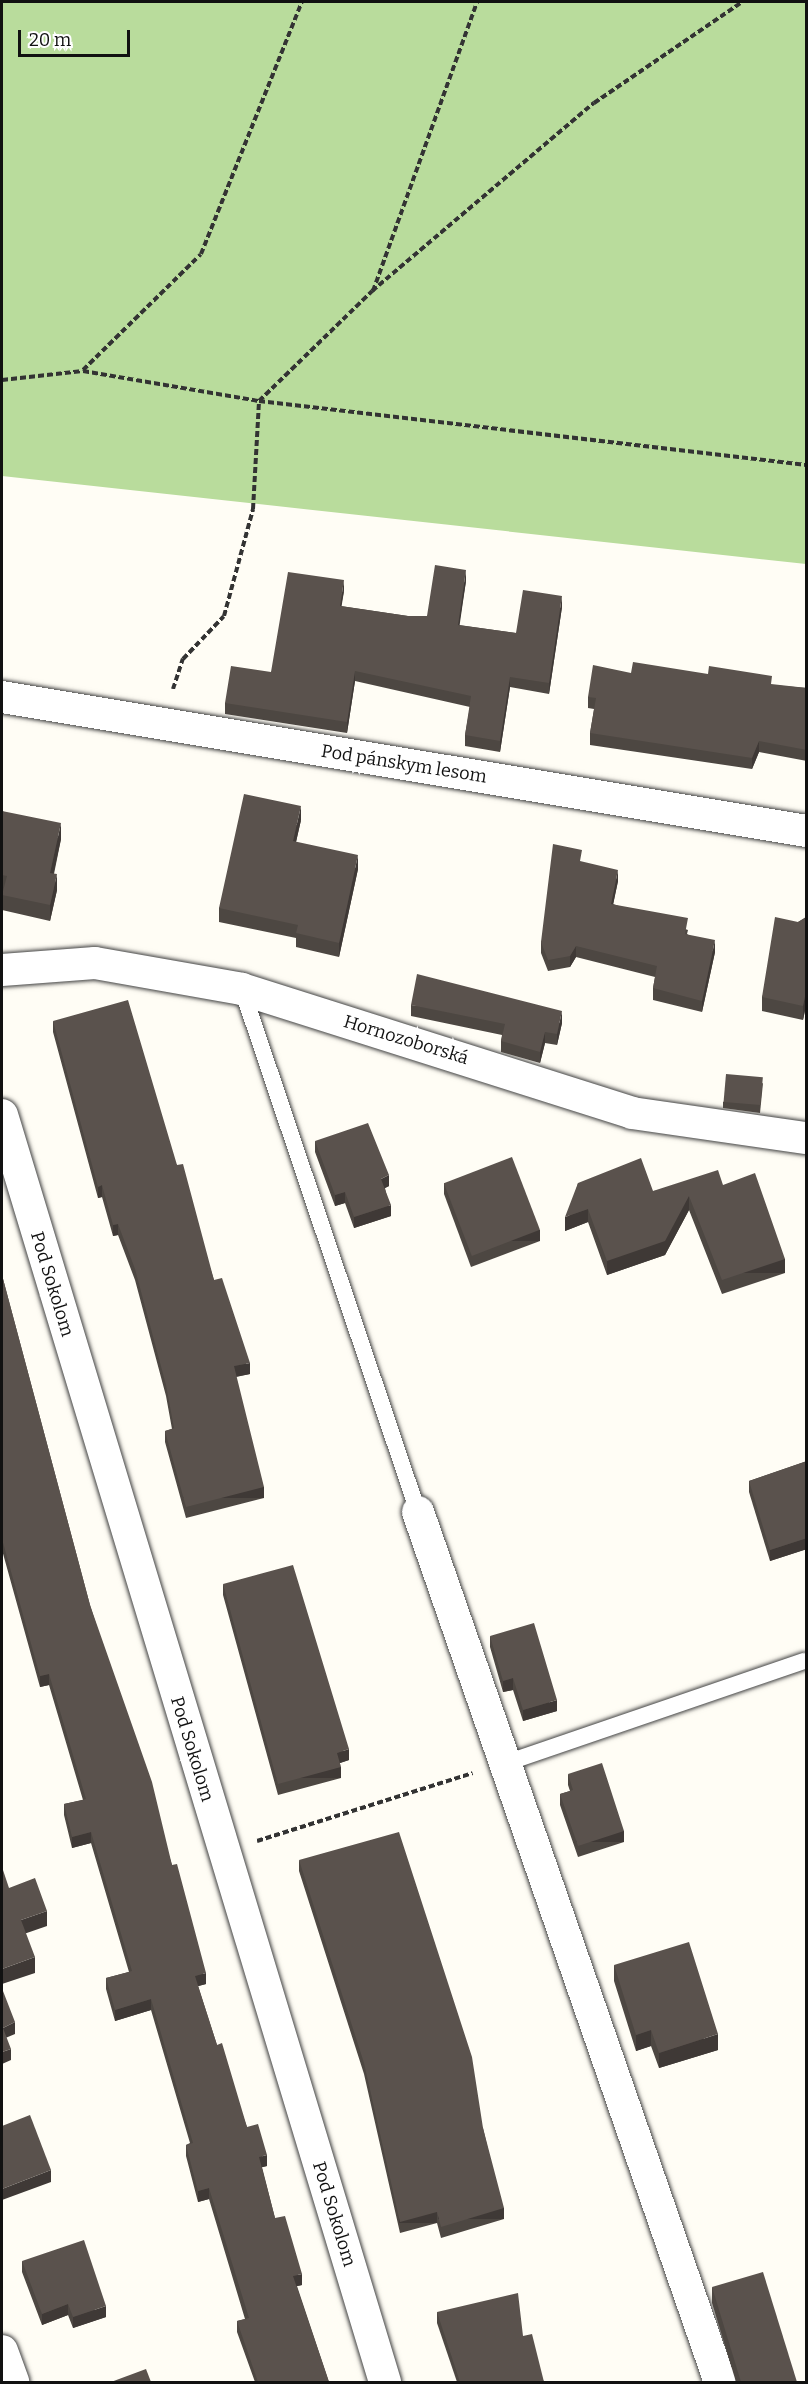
<!DOCTYPE html>
<html>
<head>
<meta charset="utf-8">
<style>
  body { margin:0 }
  #map { position:relative; width:808px; height:2384px; overflow:hidden; background:#fffdf5; font-family:Bitter,serif }
  div>[style] { position:absolute }
  .forest>* { inset:0; background:#b9dc9c }
  .path>* { height:4px; margin-top:-2px; transform-origin:0; background:repeating-linear-gradient(90deg,#333 0 6px,transparent 0 9px) }
  .roads { filter:drop-shadow(0 0 2px #444) drop-shadow(0 0 2px #444) }
  .lane>* { height:16px; margin:-8px; padding:0 8px; transform-origin:8px; border-radius:8px; background:#fff }
  .street>* { height:32px; margin:-16px; padding:0 16px; transform-origin:16px; border-radius:16px; background:#fff }
  .wall>* { inset:0; background:#4d4742 }
  .shaded-wall>* { inset:0; background:#3f3936; transform-origin:0 0 }
  .building>* { inset:0; background:#5a524d; transform-origin:0 0 }
  span { translate:-50% -50%; white-space:nowrap; text-align:center; line-height:1.15; -webkit-text-stroke:6px #fff; paint-order:stroke }
  .street-label { font-size:18px; color:#111 }
  .frame { position:absolute; inset:0; border:3px solid #111; pointer-events:none }
  .scale { position:absolute; left:18px; top:30px; width:112px; height:27px; box-sizing:border-box; border:3px solid #111; border-top:0; padding-left:8px; font-size:18px; line-height:21px; white-space:nowrap; color:#111; -webkit-text-stroke:4px #fff; paint-order:stroke }
</style>
</head>
<body>
<div id="map">
  <div class="forest">
    <i style="clip-path:polygon(2px 2px,806px 2px,806px 564px,2px 476px)"></i>
  </div>
  <div class="path">
    <i style="left:373px;top:291px;width:307px;rotate:-70.2deg"></i>
    <i style="left:83px;top:370px;width:165px;rotate:-44.5deg"></i>
    <i style="left:201px;top:254px;width:271px;rotate:-68.2deg"></i>
    <i style="left:2px;top:380px;width:81px;rotate:-6.3deg"></i>
    <i style="left:83px;top:371px;width:179px;rotate:9.7deg"></i>
    <i style="left:259px;top:401px;width:158px;rotate:-44.2deg"></i>
    <i style="left:372px;top:291px;width:291px;rotate:-40.3deg"></i>
    <i style="left:594px;top:103px;width:179px;rotate:-34.3deg"></i>
    <i style="left:173px;top:689px;width:32px;rotate:-72deg"></i>
    <i style="left:183px;top:659px;width:59px;rotate:-46.4deg"></i>
    <i style="left:224px;top:616px;width:111px;rotate:-74.8deg"></i>
    <i style="left:253px;top:509px;width:108px;rotate:-86.8deg"></i>
    <i style="left:259px;top:401px;width:551px;rotate:6.67deg"></i>
    <i style="left:257px;top:1841px;width:226px;rotate:-17.5deg"></i>
  </div>
  <div class="roads">
    <div class="lane">
      <i style="left:242px;top:989px;width:552px;rotate:71.4deg"></i>
      <i style="left:506px;top:1763px;width:315px;rotate:-18.9deg"></i>
    </div>
    <div class="street">
      <i style="left:2px;top:697px;width:815px;rotate:9.46deg"></i>
      <i style="left:2px;top:970px;width:93px;rotate:-4.3deg"></i>
      <i style="left:95px;top:963px;width:149px;rotate:10deg"></i>
      <i style="left:242px;top:989px;width:409px;rotate:17.6deg"></i>
      <i style="left:632px;top:1113px;width:176px;rotate:8.2deg"></i>
      <i style="left:2px;top:1115px;width:1324px;rotate:73.18deg"></i>
      <i style="left:418px;top:1512px;width:921px;rotate:70.86deg"></i>
      <i style="left:2px;top:2351px;width:33px;rotate:70deg"></i>
    </div>
  </div>
  <div class="wall">
    <i style="clip-path:polygon(466px 581px,459px 625px,516px 633px,562px 607px,549px 694px,510px 687px,500px 752px,465px 746px,465px 735px,470px 707px,355px 681px,347px 733px,225px 714px,225px 703px,271px 672px,344px 591px,341px 606px,408px 616px,427px 616px)"></i>
    <i style="clip-path:polygon(631px 673px,807px 688px,807px 761px,759px 752px,752px 769px,590px 745px,590px 733px,594px 709px,588px 708px,588px 697px)"></i>
    <i style="clip-path:polygon(2px 811px,61px 839px,54px 874px,57px 890px,50px 921px,2px 910px,3px 891px,2px 890px)"></i>
    <i style="clip-path:polygon(301px 820px,296px 842px,358px 869px,339px 957px,296px 947px,296px 938px,219px 922px,219px 908px)"></i>
    <i style="clip-path:polygon(582px 862px,618px 881px,613px 904px,688px 930px,687px 934px,715px 952px,702px 1012px,653px 1000px,653px 988px,655px 977px,576px 957px,570px 967px,548px 971px,541px 953px,541px 942px)"></i>
    <i style="clip-path:polygon(806px 917px,807px 1001px,803px 1020px,762px 1011px,762px 997px,798px 922px)"></i>
    <i style="clip-path:polygon(411px 1005px,562px 1023px,557px 1045px,545px 1043px,540px 1063px,501px 1052px,501px 1041px,502px 1035px,411px 1016px)"></i>
    <i style="clip-path:polygon(53px 1021px,177px 1165px,214px 1280px,250px 1374px,236px 1377px,264px 1498px,186px 1518px,165px 1442px,165px 1431px,172px 1429px,166px 1396px,135px 1280px,118px 1235px,113px 1236px,102px 1197px,98px 1198px,53px 1032px)"></i>
    <i style="clip-path:polygon(763px 1083px,760px 1113px,723px 1108px,723px 1102px)"></i>
    <i style="clip-path:polygon(315px 1141px,389px 1186px,385px 1188px,391px 1216px,354px 1228px,345px 1203px,335px 1206px,315px 1152px)"></i>
    <i style="clip-path:polygon(444px 1183px,540px 1241px,471px 1267px,444px 1194px)"></i>
    <i style="clip-path:polygon(578px 1183px,653px 1191px,723px 1185px,785px 1273px,722px 1294px,689px 1210px,665px 1255px,607px 1275px,588px 1222px,565px 1231px)"></i>
    <i style="clip-path:polygon(2px 1275px,90px 1605px,172px 1865px,206px 1984px,198px 1986px,217px 2045px,247px 2127px,267px 2166px,262px 2167px,275px 2218px,302px 2285px,297px 2286px,329px 2382px,255px 2382px,237px 2332px,237px 2321px,245px 2319px,209px 2199px,198px 2202px,186px 2156px,186px 2145px,190px 2143px,151px 2010px,115px 2021px,106px 1989px,106px 1978px,129px 1972px,91px 1843px,72px 1848px,64px 1815px,64px 1804px,83px 1800px,49px 1685px,40px 1687px,2px 1550px)"></i>
    <i style="clip-path:polygon(807px 1461px,807px 1549px,770px 1561px,749px 1492px,749px 1481px)"></i>
    <i style="clip-path:polygon(223px 1584px,349px 1760px,340px 1763px,341px 1778px,278px 1795px,223px 1595px)"></i>
    <i style="clip-path:polygon(490px 1636px,557px 1711px,523px 1721px,513px 1690px,503px 1692px,490px 1647px)"></i>
    <i style="clip-path:polygon(568px 1774px,624px 1842px,578px 1857px,560px 1805px,560px 1794px,570px 1791px,568px 1785px)"></i>
    <i style="clip-path:polygon(299px 1860px,483px 2128px,504px 2219px,441px 2238px,437px 2223px,400px 2233px,364px 2074px,299px 1871px)"></i>
    <i style="clip-path:polygon(614px 1965px,718px 2050px,659px 2068px,651px 2046px,636px 2051px,614px 1981px)"></i>
    <i style="clip-path:polygon(22px 2261px,106px 2317px,73px 2328px,68px 2315px,42px 2325px,22px 2272px)"></i>
    <i style="clip-path:polygon(712px 2287px,797px 2382px,736px 2382px,712px 2303px)"></i>
    <i style="clip-path:polygon(437px 2312px,523px 2336px,544px 2382px,457px 2382px,437px 2323px)"></i>
  </div>
  <div class="shaded-wall">
    <i style="clip-path:polygon(466px 570px,466px 581px,458px 636px,458px 625px)"></i>
    <i style="clip-path:polygon(344px 580px,344px 591px,340px 616px,340px 606px)"></i>
    <i style="clip-path:polygon(562px 596px,562px 607px,549px 694px,549px 683px)"></i>
    <i style="clip-path:polygon(355px 671px,355px 681px,347px 733px,347px 722px)"></i>
    <i style="clip-path:polygon(510px 677px,510px 687px,500px 752px,500px 741px)"></i>
    <i style="clip-path:polygon(759px 741px,759px 752px,752px 769px,752px 758px)"></i>
    <i style="clip-path:polygon(301px 806px,301px 820px,293px 855px,293px 841px)"></i>
    <i style="clip-path:polygon(61px 823px,61px 839px,50px 889px,50px 873px)"></i>
    <i style="clip-path:polygon(358px 855px,358px 869px,339px 957px,339px 943px)"></i>
    <i style="clip-path:polygon(618px 870px,618px 881px,611px 915px,611px 904px)"></i>
    <i style="clip-path:polygon(57px 874px,57px 890px,50px 921px,50px 905px)"></i>
    <i style="clip-path:polygon(715px 940px,715px 952px,702px 1012px,702px 1001px)"></i>
    <i style="clip-path:polygon(576px 946px,576px 957px,570px 967px,570px 956px)"></i>
    <i style="clip-path:polygon(807px 987px,807px 1001px,803px 1020px,803px 1006px)"></i>
    <i style="clip-path:polygon(562px 1011px,562px 1023px,557px 1045px,557px 1034px)"></i>
    <i style="clip-path:polygon(545px 1032px,545px 1043px,540px 1063px,540px 1052px)"></i>
    <i style="clip-path:polygon(389px 1175px,389px 1186px,381px 1190px,381px 1179px)"></i>
    <i style="clip-path:polygon(102px 1185px,102px 1197px,98px 1198px,98px 1187px)"></i>
    <i style="clip-path:polygon(345px 1192px,345px 1203px,335px 1206px,335px 1195px)"></i>
    <i style="clip-path:polygon(689px 1196px,689px 1210px,665px 1255px,607px 1275px,607px 1261px)"></i>
    <i style="clip-path:polygon(391px 1205px,391px 1216px,354px 1228px,354px 1217px)"></i>
    <i style="clip-path:polygon(588px 1209px,588px 1222px,565px 1231px,565px 1217px)"></i>
    <i style="clip-path:polygon(118px 1224px,118px 1235px,113px 1236px,113px 1225px)"></i>
    <i style="left:540px;top:1230px;width:11px;height:74px;rotate:90deg"></i>
    <i style="left:785px;top:1259px;width:14px;height:66px;rotate:90deg"></i>
    <i style="clip-path:polygon(250px 1363px,250px 1374px,234px 1377px,234px 1366px)"></i>
    <i style="left:264px;top:1487px;width:11px;height:81px;rotate:90deg"></i>
    <i style="clip-path:polygon(807px 1538px,807px 1549px,770px 1561px,770px 1550px)"></i>
    <i style="clip-path:polygon(49px 1674px,49px 1685px,40px 1687px,40px 1676px)"></i>
    <i style="clip-path:polygon(513px 1678px,513px 1690px,503px 1692px,503px 1681px)"></i>
    <i style="clip-path:polygon(557px 1700px,557px 1711px,523px 1721px,523px 1710px)"></i>
    <i style="clip-path:polygon(349px 1749px,349px 1760px,337px 1764px,337px 1753px)"></i>
    <i style="left:341px;top:1767px;width:11px;height:65px;rotate:90deg"></i>
    <i style="left:624px;top:1831px;width:11px;height:48px;rotate:90deg"></i>
    <i style="clip-path:polygon(91px 1832px,91px 1843px,72px 1848px,72px 1837px)"></i>
    <i style="clip-path:polygon(47px 1911px,47px 1926px,21px 1935px,21px 1920px)"></i>
    <i style="clip-path:polygon(35px 1957px,35px 1973px,2px 1984px,2px 1969px)"></i>
    <i style="clip-path:polygon(206px 1973px,206px 1984px,195px 1987px,195px 1976px)"></i>
    <i style="clip-path:polygon(151px 1999px,151px 2010px,115px 2021px,115px 2010px)"></i>
    <i style="clip-path:polygon(15px 2022px,15px 2034px,3px 2039px,3px 2028px)"></i>
    <i style="clip-path:polygon(651px 2030px,651px 2046px,636px 2051px,636px 2035px)"></i>
    <i style="clip-path:polygon(718px 2034px,718px 2050px,659px 2068px,659px 2053px)"></i>
    <i style="clip-path:polygon(11px 2049px,11px 2060px,2px 2064px,2px 2052px)"></i>
    <i style="clip-path:polygon(267px 2155px,267px 2166px,259px 2168px,259px 2157px)"></i>
    <i style="clip-path:polygon(51px 2170px,51px 2182px,2px 2200px,2px 2189px)"></i>
    <i style="clip-path:polygon(209px 2188px,209px 2199px,198px 2202px,198px 2191px)"></i>
    <i style="left:504px;top:2208px;width:11px;height:66px;rotate:90deg"></i>
    <i style="left:437px;top:2212px;width:11px;height:38px;rotate:90deg"></i>
    <i style="clip-path:polygon(302px 2274px,302px 2285px,293px 2287px,293px 2276px)"></i>
    <i style="clip-path:polygon(68px 2304px,68px 2315px,42px 2325px,42px 2314px)"></i>
    <i style="clip-path:polygon(106px 2306px,106px 2317px,73px 2328px,73px 2317px)"></i>
  </div>
  <div class="building">
    <i style="clip-path:polygon(435px 565px,466px 570px,458px 625px,516px 633px,523px 590px,562px 596px,549px 683px,510px 677px,500px 741px,465px 735px,471px 696px,355px 671px,347px 722px,225px 703px,231px 666px,271px 672px,288px 572px,344px 580px,340px 606px,408px 616px,427px 616px)"></i>
    <i style="clip-path:polygon(633px 662px,708px 674px,709px 666px,772px 676px,771px 684px,807px 688px,807px 750px,759px 741px,752px 758px,590px 733px,596px 698px,588px 697px,593px 665px,631px 673px)"></i>
    <i style="clip-path:polygon(244px 794px,301px 806px,293px 841px,358px 855px,339px 943px,296px 933px,298px 925px,219px 908px)"></i>
    <i style="clip-path:polygon(2px 811px,61px 823px,50px 873px,57px 874px,50px 905px,2px 895px,7px 876px,2px 875px)"></i>
    <i style="clip-path:polygon(553px 844px,582px 850px,580px 861px,618px 870px,611px 904px,688px 918px,685px 934px,715px 940px,702px 1001px,653px 988px,657px 966px,576px 946px,570px 956px,548px 960px,541px 942px)"></i>
    <i style="clip-path:polygon(775px 917px,798px 922px,807px 917px,807px 987px,803px 1006px,762px 997px)"></i>
    <i style="clip-path:polygon(417px 974px,562px 1011px,557px 1034px,545px 1032px,540px 1052px,501px 1041px,505px 1024px,411px 1005px)"></i>
    <i style="clip-path:polygon(128px 1000px,177px 1165px,183px 1164px,214px 1280px,222px 1278px,250px 1363px,234px 1366px,264px 1487px,186px 1507px,165px 1431px,174px 1428px,166px 1385px,135px 1269px,118px 1224px,113px 1225px,102px 1185px,98px 1187px,53px 1021px)"></i>
    <i style="left:726px;top:1074px;width:37px;height:28px;rotate:5deg"></i>
    <i style="clip-path:polygon(368px 1123px,389px 1175px,381px 1179px,391px 1205px,354px 1217px,345px 1192px,335px 1195px,315px 1141px)"></i>
    <i style="left:512px;top:1157px;width:78px;height:73px;rotate:69deg"></i>
    <i style="clip-path:polygon(641px 1158px,653px 1191px,718px 1170px,723px 1185px,755px 1173px,785px 1259px,722px 1280px,689px 1196px,665px 1241px,607px 1261px,588px 1209px,565px 1217px,578px 1183px)"></i>
    <i style="clip-path:polygon(2px 1275px,90px 1605px,152px 1782px,172px 1865px,177px 1864px,206px 1973px,195px 1976px,217px 2045px,222px 2043px,247px 2127px,258px 2124px,267px 2155px,259px 2157px,275px 2218px,285px 2216px,302px 2274px,293px 2276px,329px 2382px,258px 2382px,237px 2321px,249px 2318px,209px 2188px,198px 2191px,186px 2145px,193px 2143px,151px 1999px,115px 2010px,106px 1978px,132px 1971px,91px 1832px,72px 1837px,64px 1804px,86px 1799px,49px 1674px,40px 1676px,2px 1539px)"></i>
    <i style="clip-path:polygon(807px 1461px,807px 1538px,770px 1550px,749px 1481px)"></i>
    <i style="clip-path:polygon(293px 1565px,349px 1749px,337px 1753px,341px 1767px,278px 1784px,223px 1584px)"></i>
    <i style="clip-path:polygon(534px 1623px,557px 1700px,523px 1710px,513px 1678px,503px 1681px,490px 1636px)"></i>
    <i style="clip-path:polygon(602px 1763px,624px 1831px,578px 1846px,560px 1794px,573px 1790px,568px 1774px)"></i>
    <i style="clip-path:polygon(399px 1832px,472px 2057px,483px 2128px,504px 2208px,441px 2227px,437px 2212px,400px 2222px,364px 2063px,299px 1860px)"></i>
    <i style="clip-path:polygon(2px 1870px,3px 1870px,9px 1888px,35px 1878px,47px 1911px,21px 1920px,35px 1957px,2px 1969px)"></i>
    <i style="clip-path:polygon(689px 1942px,718px 2034px,659px 2053px,651px 2030px,636px 2035px,614px 1965px)"></i>
    <i style="clip-path:polygon(3px 1991px,15px 2022px,3px 2028px,11px 2049px,2px 2052px,2px 1992px)"></i>
    <i style="clip-path:polygon(30px 2115px,51px 2170px,2px 2189px,2px 2126px)"></i>
    <i style="clip-path:polygon(84px 2240px,106px 2306px,73px 2317px,68px 2304px,42px 2314px,22px 2261px)"></i>
    <i style="clip-path:polygon(763px 2272px,797px 2382px,741px 2382px,712px 2287px)"></i>
    <i style="clip-path:polygon(518px 2293px,523px 2336px,532px 2334px,544px 2382px,460px 2382px,437px 2312px)"></i>
    <i style="clip-path:polygon(146px 2369px,151px 2382px,111px 2382px)"></i>
  </div>
  <div class="street-label">
    <span style="left:404px;top:764px;rotate:9deg">Pod pánskym lesom</span>
    <span style="left:406px;top:1040px;rotate:17deg">Hornozoborská</span>
    <span style="left:52px;top:1284px;rotate:73deg">Pod Sokolom</span>
    <span style="left:192px;top:1749px;rotate:73deg">Pod Sokolom</span>
    <span style="left:334px;top:2214px;rotate:73deg">Pod Sokolom</span>
  </div>
  <div class="frame"></div>
  <div class="scale">20 m</div>
</div>
</body>
</html>
